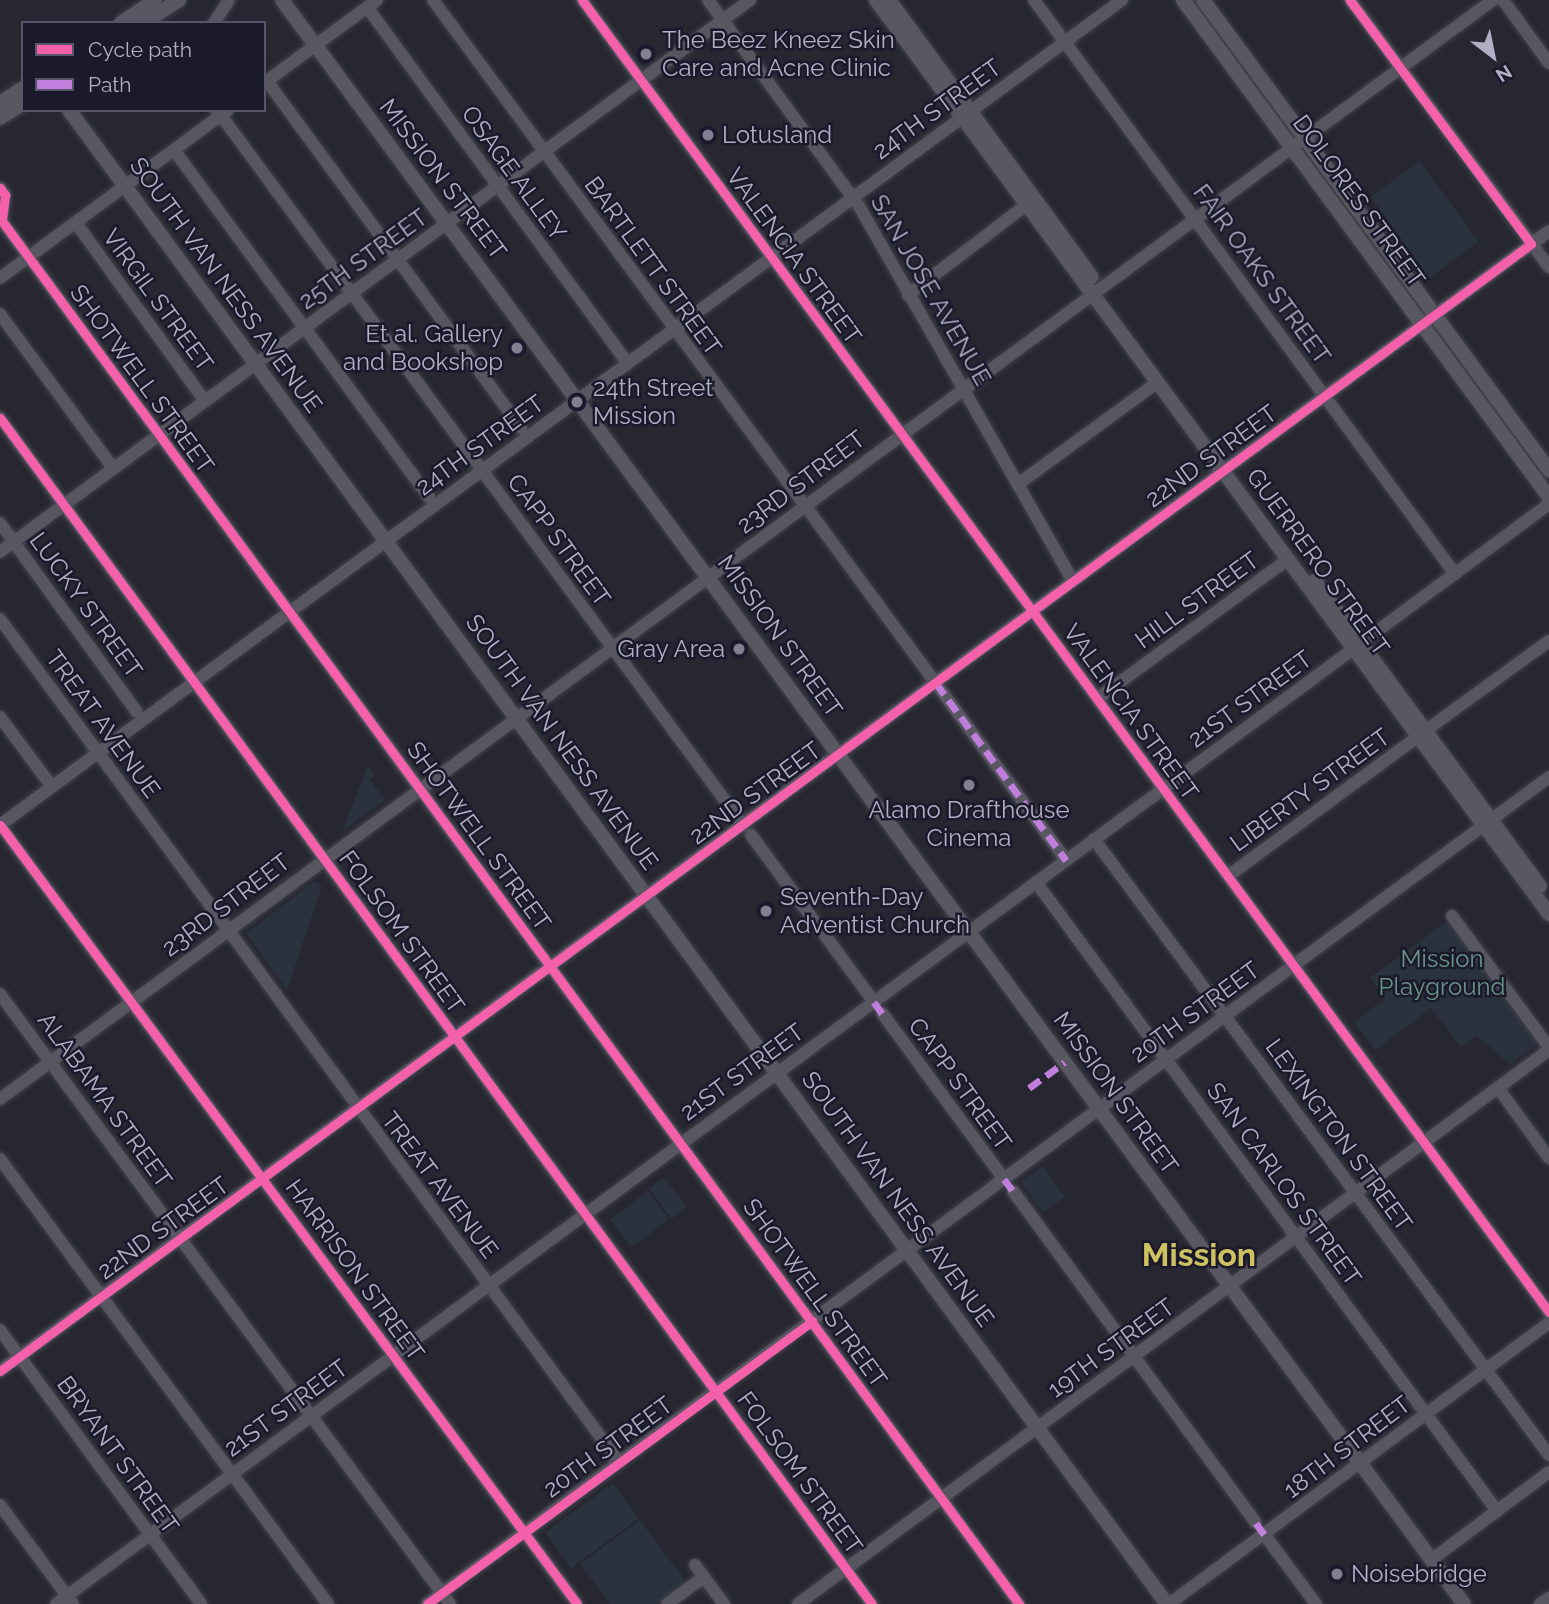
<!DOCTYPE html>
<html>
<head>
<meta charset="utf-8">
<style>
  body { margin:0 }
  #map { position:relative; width:1549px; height:1604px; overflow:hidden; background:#272732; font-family:Raleway,sans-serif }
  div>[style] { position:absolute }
  .green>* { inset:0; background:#29323d; transform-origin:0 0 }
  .roads { filter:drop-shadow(0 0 2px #43424b) drop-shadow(0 0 2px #43424b) }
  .minor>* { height:12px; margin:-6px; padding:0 6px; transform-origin:6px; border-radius:6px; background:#575661 }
  .major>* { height:14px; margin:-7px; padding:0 7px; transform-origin:7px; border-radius:7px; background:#595862 }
  .tram>* { height:2px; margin:-1px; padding:0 1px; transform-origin:1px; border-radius:1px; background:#55555e }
  .quiet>* { height:7px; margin-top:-3.5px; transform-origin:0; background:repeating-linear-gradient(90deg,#c07fdc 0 14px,transparent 0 21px) }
  .cycleway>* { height:9px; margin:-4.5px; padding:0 4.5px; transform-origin:4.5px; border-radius:4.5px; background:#f560ab }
  .dots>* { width:19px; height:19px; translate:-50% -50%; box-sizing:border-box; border:4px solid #1b1a2c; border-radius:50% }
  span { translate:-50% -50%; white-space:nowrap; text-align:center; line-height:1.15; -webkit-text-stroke:5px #1b1a2c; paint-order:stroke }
  .poi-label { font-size:24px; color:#b1afc4 }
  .left { translate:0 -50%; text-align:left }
  .right { translate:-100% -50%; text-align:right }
  .street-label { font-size:24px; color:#b1afc4 }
  .park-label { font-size:24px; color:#689486 }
  .district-label { font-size:32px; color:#cec260; font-weight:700 }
  .legend { position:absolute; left:21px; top:21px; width:245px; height:91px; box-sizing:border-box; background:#1b1a2c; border:2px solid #575669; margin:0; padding:9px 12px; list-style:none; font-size:21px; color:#b1afc4 }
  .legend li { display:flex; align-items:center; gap:14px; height:35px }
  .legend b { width:35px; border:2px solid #575669 }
  .north { position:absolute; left:1458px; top:21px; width:70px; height:70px; -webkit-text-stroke:5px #1b1a2c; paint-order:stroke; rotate:148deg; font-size:19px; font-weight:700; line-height:28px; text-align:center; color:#b1afc4 }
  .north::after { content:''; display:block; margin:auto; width:24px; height:32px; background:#b1afc4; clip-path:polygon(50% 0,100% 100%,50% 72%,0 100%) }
</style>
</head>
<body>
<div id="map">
  <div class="green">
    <i style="left:1420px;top:161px;width:100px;height:61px;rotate:54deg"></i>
    <i style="clip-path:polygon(368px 765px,375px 776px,370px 780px,385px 800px,342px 832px)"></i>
    <i style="clip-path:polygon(315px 881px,322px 886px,287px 990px,246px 933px)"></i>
    <i style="clip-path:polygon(1449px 920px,1541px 1042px,1510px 1064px,1477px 1036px,1461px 1047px,1431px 1008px,1375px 1050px,1354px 1022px,1385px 999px,1370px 978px)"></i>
    <i style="left:1043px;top:1166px;width:38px;height:27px;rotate:55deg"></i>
    <i style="left:664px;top:1177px;width:38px;height:19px;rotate:53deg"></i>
    <i style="left:648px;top:1191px;width:35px;height:47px;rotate:53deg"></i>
    <i style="left:613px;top:1483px;width:44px;height:84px;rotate:54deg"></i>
    <i style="clip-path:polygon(640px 1520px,686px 1582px,657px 1604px,610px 1604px,580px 1564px)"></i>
  </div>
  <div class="roads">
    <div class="minor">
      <i style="left:433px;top:0;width:1068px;rotate:53.65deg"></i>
      <i style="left:582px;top:0;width:1630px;rotate:53.61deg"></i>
      <i style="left:708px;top:0;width:255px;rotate:53.8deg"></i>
      <i style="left:859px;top:206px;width:432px;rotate:60.3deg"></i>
      <i style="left:1034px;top:0;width:712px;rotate:53.74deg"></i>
      <i style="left:1350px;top:0;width:333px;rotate:53.3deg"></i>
      <i style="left:1503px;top:0;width:78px;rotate:53.9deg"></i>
      <i style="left:367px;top:7px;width:441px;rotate:53.8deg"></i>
      <i style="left:214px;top:23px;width:27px;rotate:-57deg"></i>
      <i style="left:267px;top:81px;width:430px;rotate:53.8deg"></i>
      <i style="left:264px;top:83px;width:140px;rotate:-36.3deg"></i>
      <i style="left:217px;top:110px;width:888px;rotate:53.66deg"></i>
      <i style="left:174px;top:150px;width:431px;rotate:53.7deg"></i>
      <i style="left:0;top:188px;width:9px;rotate:54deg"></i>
      <i style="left:5px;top:195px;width:26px;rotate:97deg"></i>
      <i style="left:2px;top:221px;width:1717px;rotate:53.67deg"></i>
      <i style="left:76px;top:223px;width:220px;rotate:54.1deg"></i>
      <i style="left:0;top:278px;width:283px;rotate:-36.4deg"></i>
      <i style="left:908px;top:295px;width:148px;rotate:-37.3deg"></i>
      <i style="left:0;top:314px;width:192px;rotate:53.7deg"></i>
      <i style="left:0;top:418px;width:1472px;rotate:53.68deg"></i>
      <i style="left:1018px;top:484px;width:173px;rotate:-36.1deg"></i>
      <i style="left:0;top:523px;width:233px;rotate:54.1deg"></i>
      <i style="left:0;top:552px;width:931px;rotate:-36.35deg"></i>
      <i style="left:0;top:619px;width:1046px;rotate:53.71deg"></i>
      <i style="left:1361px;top:643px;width:234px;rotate:-36.5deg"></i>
      <i style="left:1097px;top:699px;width:237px;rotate:-36.2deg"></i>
      <i style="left:0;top:717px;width:79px;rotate:53.3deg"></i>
      <i style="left:1425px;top:731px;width:153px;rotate:-36deg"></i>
      <i style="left:0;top:825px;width:1393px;rotate:-36.33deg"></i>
      <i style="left:0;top:825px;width:969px;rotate:53.47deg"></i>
      <i style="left:751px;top:835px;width:207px;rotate:53.6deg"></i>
      <i style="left:1094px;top:839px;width:766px;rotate:53.55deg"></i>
      <i style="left:1228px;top:876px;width:235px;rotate:-36.3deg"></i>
      <i style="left:1036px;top:882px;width:780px;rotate:53.76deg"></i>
      <i style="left:1452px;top:916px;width:163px;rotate:53.5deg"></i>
      <i style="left:0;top:994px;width:758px;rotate:53.58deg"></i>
      <i style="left:882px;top:1013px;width:206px;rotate:53.7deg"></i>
      <i style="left:1498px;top:1088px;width:87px;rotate:53.9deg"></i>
      <i style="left:0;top:1099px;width:1854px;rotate:-36.36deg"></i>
      <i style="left:0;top:1159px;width:553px;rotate:53.61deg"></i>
      <i style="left:1013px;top:1191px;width:411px;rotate:53.8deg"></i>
      <i style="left:0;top:1330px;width:340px;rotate:53.7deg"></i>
      <i style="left:0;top:1371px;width:1923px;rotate:-36.35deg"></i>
      <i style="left:0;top:1505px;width:123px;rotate:53.6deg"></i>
      <i style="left:1264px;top:1534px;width:87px;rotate:53.4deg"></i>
      <i style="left:1431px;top:1560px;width:147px;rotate:-36.7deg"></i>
      <i style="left:695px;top:1565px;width:49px;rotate:53.4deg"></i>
      <i style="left:56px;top:1604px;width:1611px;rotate:-36.36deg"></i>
      <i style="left:427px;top:1604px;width:1394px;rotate:-36.39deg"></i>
      <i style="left:667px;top:1604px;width:46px;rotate:-36.1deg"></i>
      <i style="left:798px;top:1604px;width:933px;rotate:-36.42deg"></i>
      <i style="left:1169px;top:1604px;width:473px;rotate:-36.5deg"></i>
      <i style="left:1540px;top:1604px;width:11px;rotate:-34deg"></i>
    </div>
    <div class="major">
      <i style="left:282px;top:0;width:1992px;rotate:53.61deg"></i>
      <i style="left:876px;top:0;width:1135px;rotate:53.63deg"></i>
      <i style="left:889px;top:0;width:343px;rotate:53.8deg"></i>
      <i style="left:1183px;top:0;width:617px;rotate:53.63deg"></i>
      <i style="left:1203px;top:0;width:584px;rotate:53.64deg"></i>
      <i style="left:121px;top:23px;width:41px;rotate:-34.1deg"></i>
      <i style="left:144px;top:23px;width:42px;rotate:-33.3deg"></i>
      <i style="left:0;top:103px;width:27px;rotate:-33deg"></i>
      <i style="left:69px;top:110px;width:1854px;rotate:53.69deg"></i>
      <i style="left:0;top:118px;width:27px;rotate:-33deg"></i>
      <i style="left:1315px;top:581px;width:379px;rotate:53.6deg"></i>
    </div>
  </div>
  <div class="tram">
    <i style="left:1500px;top:0;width:82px;rotate:53.4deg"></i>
  </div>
  <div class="quiet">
    <i style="left:936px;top:683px;width:220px;rotate:53.7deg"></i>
    <i style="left:874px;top:1002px;width:14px;rotate:54deg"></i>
    <i style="left:1029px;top:1088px;width:44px;rotate:-35.8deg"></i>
    <i style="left:1004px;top:1179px;width:15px;rotate:53deg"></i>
    <i style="left:1256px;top:1523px;width:14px;rotate:54deg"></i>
  </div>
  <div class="cycleway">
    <i style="left:582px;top:0;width:1630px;rotate:53.61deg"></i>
    <i style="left:0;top:188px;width:9px;rotate:54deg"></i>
    <i style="left:5px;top:195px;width:26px;rotate:97deg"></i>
    <i style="left:2px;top:221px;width:1717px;rotate:53.67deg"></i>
    <i style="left:0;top:418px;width:1472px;rotate:53.68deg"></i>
    <i style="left:0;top:825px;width:969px;rotate:53.47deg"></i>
    <i style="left:0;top:1371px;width:1901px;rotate:-36.36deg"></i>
    <i style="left:1531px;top:244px;width:304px;rotate:-126.6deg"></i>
    <i style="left:427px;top:1604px;width:478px;rotate:-36.3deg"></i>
  </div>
  <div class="dots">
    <i style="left:646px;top:54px;background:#817f91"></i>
    <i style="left:708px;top:135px;background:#817f91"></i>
    <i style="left:517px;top:348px;background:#817f91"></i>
    <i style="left:577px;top:402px;background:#817f91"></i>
    <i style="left:739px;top:649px;background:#817f91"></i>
    <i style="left:969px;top:785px;background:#817f91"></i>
    <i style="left:766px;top:911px;background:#817f91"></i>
    <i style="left:1337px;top:1574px;background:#817f91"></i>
  </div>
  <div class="poi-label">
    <span class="left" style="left:662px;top:54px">The Beez Kneez Skin<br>Care and Acne Clinic</span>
    <span class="left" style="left:722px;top:135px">Lotusland</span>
    <span class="right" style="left:503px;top:348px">Et al. Gallery<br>and Bookshop</span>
    <span class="left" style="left:593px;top:402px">24th Street<br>Mission</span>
    <span class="right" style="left:725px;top:649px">Gray Area</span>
    <span style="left:969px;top:824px">Alamo Drafthouse<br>Cinema</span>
    <span class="left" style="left:780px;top:911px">Seventh-Day<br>Adventist Church</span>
    <span class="left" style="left:1351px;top:1574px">Noisebridge</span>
  </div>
  <div class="street-label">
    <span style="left:937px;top:109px;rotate:-36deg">24TH STREET</span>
    <span style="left:514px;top:173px;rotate:54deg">OSAGE ALLEY</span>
    <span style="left:443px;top:179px;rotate:53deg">MISSION STREET</span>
    <span style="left:1359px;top:201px;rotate:54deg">DOLORES STREET</span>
    <span style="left:794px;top:256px;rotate:54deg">VALENCIA STREET</span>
    <span style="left:363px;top:259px;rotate:-36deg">25TH STREET</span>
    <span style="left:653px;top:266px;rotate:54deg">BARTLETT STREET</span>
    <span style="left:1262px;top:274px;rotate:54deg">FAIR OAKS STREET</span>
    <span style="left:226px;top:285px;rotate:54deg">SOUTH VAN NESS AVENUE</span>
    <span style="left:931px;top:290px;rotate:60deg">SAN JOSE AVENUE</span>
    <span style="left:158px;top:300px;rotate:54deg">VIRGIL STREET</span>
    <span style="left:142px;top:379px;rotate:54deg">SHOTWELL STREET</span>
    <span style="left:480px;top:445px;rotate:-36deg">24TH STREET</span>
    <span style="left:1211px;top:456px;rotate:-36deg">22ND STREET</span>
    <span style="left:801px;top:482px;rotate:-37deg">23RD STREET</span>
    <span style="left:559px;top:540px;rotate:54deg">CAPP STREET</span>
    <span style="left:1318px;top:562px;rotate:54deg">GUERRERO STREET</span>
    <span style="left:1197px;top:600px;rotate:-36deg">HILL STREET</span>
    <span style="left:86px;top:605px;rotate:54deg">LUCKY STREET</span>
    <span style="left:780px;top:636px;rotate:54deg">MISSION STREET</span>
    <span style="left:1250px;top:699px;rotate:-36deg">21ST STREET</span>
    <span style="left:1131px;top:712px;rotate:54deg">VALENCIA STREET</span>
    <span style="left:103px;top:724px;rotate:54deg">TREAT AVENUE</span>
    <span style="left:562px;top:742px;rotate:54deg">SOUTH VAN NESS AVENUE</span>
    <span style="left:1310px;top:790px;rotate:-36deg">LIBERTY STREET</span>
    <span style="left:755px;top:793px;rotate:-36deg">22ND STREET</span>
    <span style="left:479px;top:836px;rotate:54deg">SHOTWELL STREET</span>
    <span style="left:226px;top:905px;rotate:-37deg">23RD STREET</span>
    <span style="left:402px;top:932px;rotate:54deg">FOLSOM STREET</span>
    <span style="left:1195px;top:1012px;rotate:-36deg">20TH STREET</span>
    <span style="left:742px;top:1072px;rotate:-36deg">21ST STREET</span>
    <span style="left:960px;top:1084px;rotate:54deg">CAPP STREET</span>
    <span style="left:1116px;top:1093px;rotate:54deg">MISSION STREET</span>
    <span style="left:105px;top:1100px;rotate:54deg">ALABAMA STREET</span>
    <span style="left:1339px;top:1135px;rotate:54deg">LEXINGTON STREET</span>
    <span style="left:1284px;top:1184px;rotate:54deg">SAN CARLOS STREET</span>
    <span style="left:440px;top:1185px;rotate:53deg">TREAT AVENUE</span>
    <span style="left:898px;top:1199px;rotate:54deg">SOUTH VAN NESS AVENUE</span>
    <span style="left:163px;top:1228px;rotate:-36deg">22ND STREET</span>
    <span style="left:355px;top:1270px;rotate:54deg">HARRISON STREET</span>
    <span style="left:815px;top:1293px;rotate:54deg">SHOTWELL STREET</span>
    <span style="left:1111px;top:1348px;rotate:-36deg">19TH STREET</span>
    <span style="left:286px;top:1408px;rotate:-36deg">21ST STREET</span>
    <span style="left:608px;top:1447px;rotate:-36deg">20TH STREET</span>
    <span style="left:1347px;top:1447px;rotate:-37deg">18TH STREET</span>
    <span style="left:118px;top:1455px;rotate:54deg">BRYANT STREET</span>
    <span style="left:800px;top:1473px;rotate:54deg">FOLSOM STREET</span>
  </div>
  <div class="park-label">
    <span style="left:1442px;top:973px">Mission<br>Playground</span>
  </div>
  <div class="district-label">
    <span style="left:1199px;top:1255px">Mission</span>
  </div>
  <ul class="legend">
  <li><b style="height:9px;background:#f560ab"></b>Cycle path</li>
  <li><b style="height:9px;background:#c07fdc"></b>Path</li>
  </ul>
  <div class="north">N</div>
</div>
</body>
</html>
